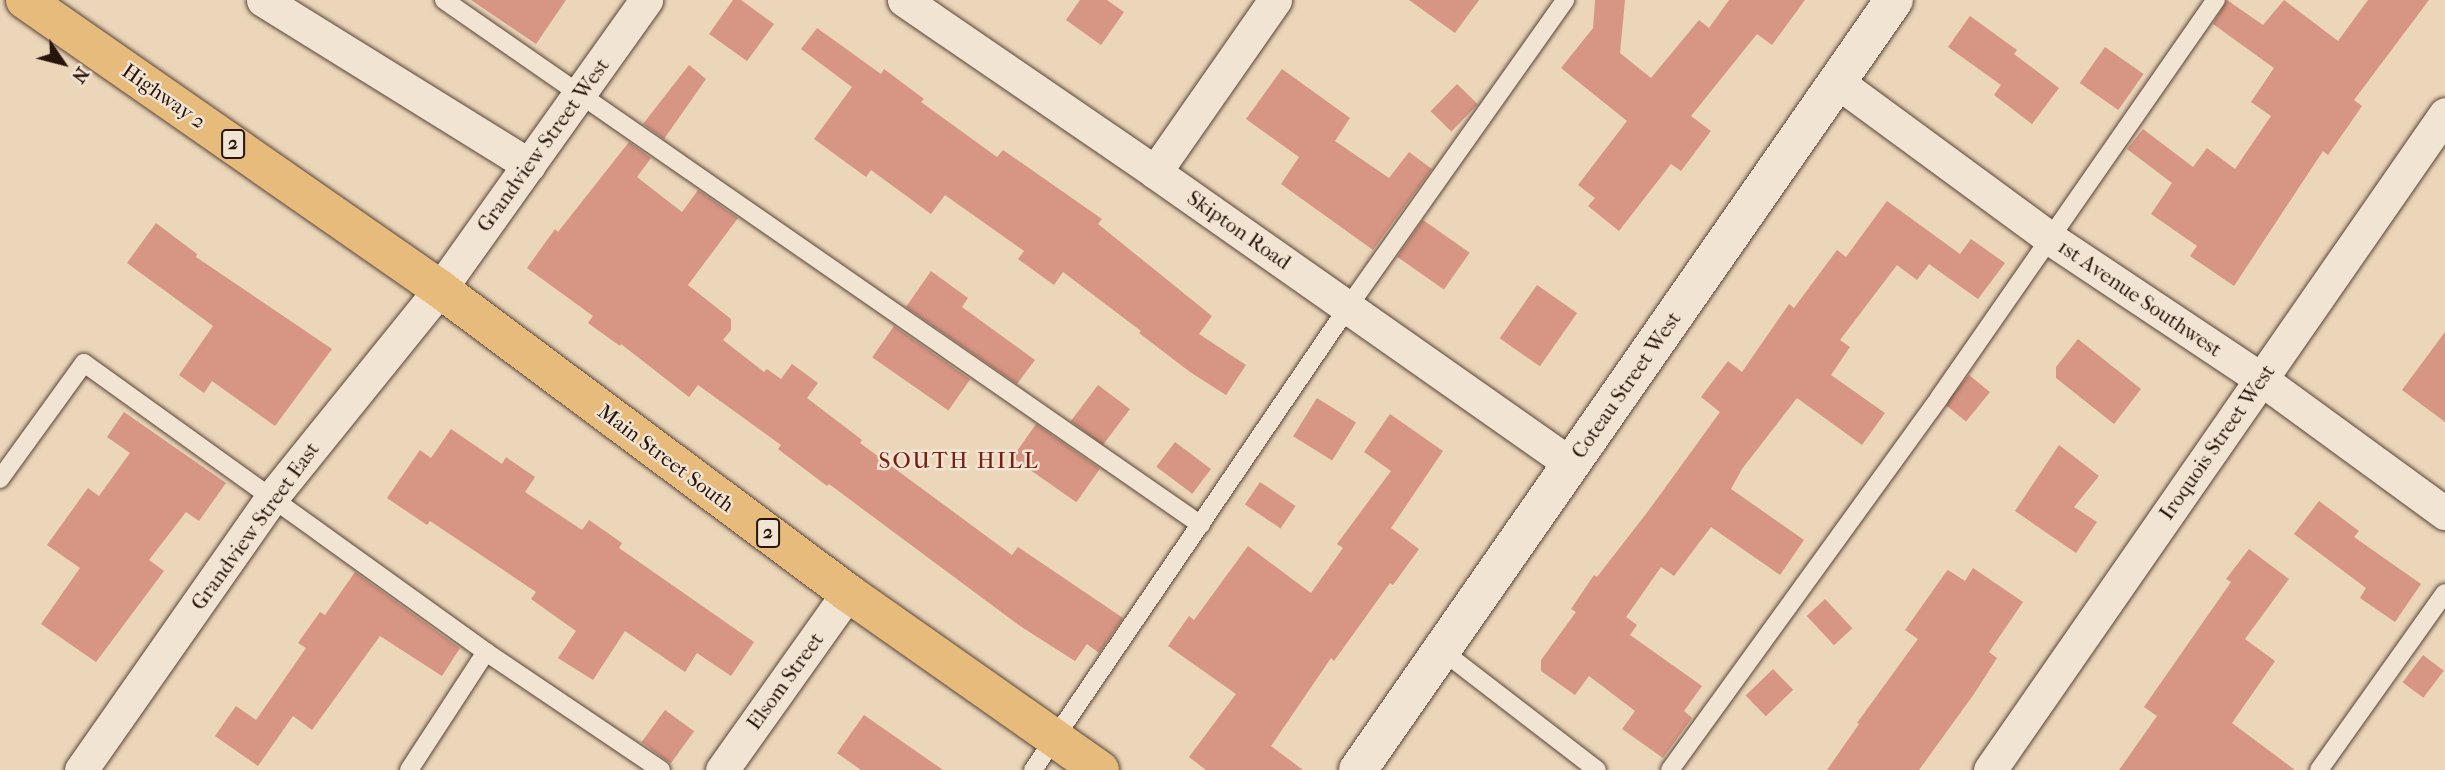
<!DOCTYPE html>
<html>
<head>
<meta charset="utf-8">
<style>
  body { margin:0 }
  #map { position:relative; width:2445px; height:770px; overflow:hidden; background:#ebd6b9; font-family:"IM FELL French Canon",serif }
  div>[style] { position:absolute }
  .building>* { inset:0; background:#d79583; transform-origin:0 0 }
  .roads { filter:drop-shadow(0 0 2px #584437) drop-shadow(0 0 2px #584437) }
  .lane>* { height:18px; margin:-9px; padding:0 9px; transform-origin:9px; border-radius:9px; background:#f2e4d2 }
  .street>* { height:33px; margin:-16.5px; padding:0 16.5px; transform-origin:16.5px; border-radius:16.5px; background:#f2e4d2 }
  .secondary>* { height:38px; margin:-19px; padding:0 19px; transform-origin:19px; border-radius:19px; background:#f2e4d2 }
  .primary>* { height:38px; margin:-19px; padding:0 19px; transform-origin:19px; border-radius:19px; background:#e6bb7c }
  span { translate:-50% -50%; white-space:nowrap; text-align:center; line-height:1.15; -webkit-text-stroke:5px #f2e4d2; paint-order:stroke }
  .shield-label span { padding:2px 5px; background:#f2e4d2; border:2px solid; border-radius:5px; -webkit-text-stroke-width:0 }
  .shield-label { font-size:19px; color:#27140c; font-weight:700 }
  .street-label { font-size:21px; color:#27140c }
  .neighbourhood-label { font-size:23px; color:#7a1f14; letter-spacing:2px }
  .north { position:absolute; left:28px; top:28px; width:70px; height:70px; -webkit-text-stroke:5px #f2e4d2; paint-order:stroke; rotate:125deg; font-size:19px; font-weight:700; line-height:28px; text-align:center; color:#27140c }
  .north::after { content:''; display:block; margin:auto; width:24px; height:32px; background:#27140c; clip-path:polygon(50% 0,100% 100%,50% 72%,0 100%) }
</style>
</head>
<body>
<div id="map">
  <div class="building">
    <i style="clip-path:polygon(471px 0,566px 0,536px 44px)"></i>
    <i style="clip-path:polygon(733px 0,741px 0,774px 24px,747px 61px,709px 34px)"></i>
    <i style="clip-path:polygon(1080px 0,1107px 0,1124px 12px,1101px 45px,1066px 20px)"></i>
    <i style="clip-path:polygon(1409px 0,1479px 0,1455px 33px)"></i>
    <i style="clip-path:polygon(1595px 0,1625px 0,1620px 53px,1651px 78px,1699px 20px,1709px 28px,1729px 0,1805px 0,1772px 45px,1757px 34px,1691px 116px,1711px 131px,1681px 171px,1671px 164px,1619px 231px,1588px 206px,1595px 198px,1578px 185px,1627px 121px,1561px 68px,1593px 28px)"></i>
    <i style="clip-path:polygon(2227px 0,2263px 25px,2284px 0,2338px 41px,2368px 0,2429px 0,2354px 100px,2362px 106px,2328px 155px,2323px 151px,2234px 286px,2190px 256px,2197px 246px,2151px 214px,2172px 183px,2127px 149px,2143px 129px,2193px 167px,2207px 148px,2235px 169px,2271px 116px,2251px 102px,2274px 68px,2213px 24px)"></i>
    <i style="clip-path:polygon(1970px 16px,2017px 50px,2014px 54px,2059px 88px,2032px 124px,1994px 95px,2001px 85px,1948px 47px)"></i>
    <i style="clip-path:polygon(817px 28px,881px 74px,884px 69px,924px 99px,921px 102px,997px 157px,1003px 150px,1102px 219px,1098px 224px,1212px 316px,1199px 334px,1246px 365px,1226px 395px,1190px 372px,1139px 333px,1141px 331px,1063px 272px,1054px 285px,1018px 259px,1024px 251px,945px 195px,931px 214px,871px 170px,866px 177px,814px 139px,852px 87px,801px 49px)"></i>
    <i style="left:2105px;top:47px;width:47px;height:44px;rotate:35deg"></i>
    <i style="clip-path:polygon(689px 65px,706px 79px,664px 139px,643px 124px)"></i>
    <i style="clip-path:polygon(1282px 69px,1350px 118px,1335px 141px,1389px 178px,1409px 152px,1432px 169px,1373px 250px,1281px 184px,1299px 157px,1246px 119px)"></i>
    <i style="left:1457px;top:84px;width:29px;height:38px;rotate:44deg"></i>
    <i style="clip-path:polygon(629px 142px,651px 158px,637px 177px,682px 212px,698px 190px,738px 218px,688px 285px,731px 319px,731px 330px,723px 340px,764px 372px,767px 369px,781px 379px,792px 364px,818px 383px,807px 398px,862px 440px,860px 443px,1012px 555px,1018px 547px,1123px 618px,1099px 653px,1087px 644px,1075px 661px,1020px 626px,829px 484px,827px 486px,778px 449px,781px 445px,698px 385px,689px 397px,621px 344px,620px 346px,588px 323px,593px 316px,527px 268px,555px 229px,558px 232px)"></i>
    <i style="clip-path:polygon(1887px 201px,1960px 254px,1971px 239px,2005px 263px,1978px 299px,1929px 264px,1917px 280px,1897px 265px,1840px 340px,1850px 347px,1831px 375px,1885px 413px,1862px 445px,1797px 398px,1742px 469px,1731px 489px,1804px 540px,1780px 575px,1711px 527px,1674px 576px,1661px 567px,1626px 617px,1637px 625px,1630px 635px,1702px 686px,1684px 711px,1692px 718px,1663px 758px,1622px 729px,1635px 711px,1589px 676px,1575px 695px,1541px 671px,1541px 660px,1576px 612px,1571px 609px,1594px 575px,1597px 577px,1649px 510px,1720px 412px,1701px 397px,1728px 361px,1742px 372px,1789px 304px,1794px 308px,1837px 250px,1846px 257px)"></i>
    <i style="left:1423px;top:220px;width:57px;height:45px;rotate:35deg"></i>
    <i style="clip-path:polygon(156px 223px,197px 254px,196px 257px,332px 349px,275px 426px,212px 381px,204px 393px,179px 375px,213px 326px,127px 263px)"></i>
    <i style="clip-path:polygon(931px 271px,968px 298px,962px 307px,1035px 360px,1017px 384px,906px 307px)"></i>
    <i style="left:1537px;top:285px;width:49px;height:65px;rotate:35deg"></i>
    <i style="left:894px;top:326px;width:93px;height:38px;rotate:35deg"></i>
    <i style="clip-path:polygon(2445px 332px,2445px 422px,2402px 390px)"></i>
    <i style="clip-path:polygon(2078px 339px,2141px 389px,2114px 424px,2056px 378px,2056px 367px)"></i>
    <i style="left:1969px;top:375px;width:27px;height:38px;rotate:39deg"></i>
    <i style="left:1098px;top:385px;width:40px;height:45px;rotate:37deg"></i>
    <i style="left:1317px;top:398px;width:46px;height:45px;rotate:32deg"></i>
    <i style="clip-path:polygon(124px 412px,226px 483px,199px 521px,186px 512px,149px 560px,164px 571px,96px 662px,41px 624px,80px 568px,47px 545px,88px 488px,99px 496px,130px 453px,107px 437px)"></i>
    <i style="clip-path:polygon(1390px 414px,1443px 451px,1391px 528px,1419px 549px,1393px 585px,1390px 583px,1334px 661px,1331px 658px,1271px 746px,1303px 770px,1206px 770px,1189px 757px,1236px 694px,1168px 646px,1189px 616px,1194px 620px,1248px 546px,1311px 593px,1343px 548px,1337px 544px,1391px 471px,1364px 452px)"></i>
    <i style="left:1036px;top:424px;width:78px;height:41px;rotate:35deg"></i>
    <i style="clip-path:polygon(451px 429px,502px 464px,506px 457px,535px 477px,525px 492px,582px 530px,589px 520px,622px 543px,619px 548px,754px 642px,731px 676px,697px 653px,685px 672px,625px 631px,593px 680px,558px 658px,576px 631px,531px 599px,536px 592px,430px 521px,427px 525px,387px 498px,420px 450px,431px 458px)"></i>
    <i style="left:1175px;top:442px;width:45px;height:31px;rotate:37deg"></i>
    <i style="clip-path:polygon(2059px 445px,2099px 476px,2074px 507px,2097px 522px,2076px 553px,2015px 511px)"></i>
    <i style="left:1260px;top:482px;width:43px;height:27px;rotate:34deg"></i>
    <i style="clip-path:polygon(2319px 501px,2359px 531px,2354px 537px,2421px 584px,2395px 622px,2360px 598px,2366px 588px,2294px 534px)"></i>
    <i style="clip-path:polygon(2249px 549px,2289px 579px,2245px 639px,2275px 661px,2232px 723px,2295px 770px,2119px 770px,2157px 716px,2144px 707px,2231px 582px,2226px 579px)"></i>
    <i style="clip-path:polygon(1973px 568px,2023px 602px,1989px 652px,1997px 658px,1974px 694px,1919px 770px,1827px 770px,1859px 724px,1857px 723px,1918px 639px,1905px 630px,1946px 572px,1948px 570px,1965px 581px)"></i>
    <i style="clip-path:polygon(355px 572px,460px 648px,442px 676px,380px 636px,312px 730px,293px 716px,258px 766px,215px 736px,236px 706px,256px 720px,306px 648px,298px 643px,320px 612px,325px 615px)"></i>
    <i style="left:1825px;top:599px;width:40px;height:25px;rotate:47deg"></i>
    <i style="left:2423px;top:655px;width:26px;height:34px;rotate:37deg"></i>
    <i style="left:1773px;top:669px;width:29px;height:38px;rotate:46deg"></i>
    <i style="left:665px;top:710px;width:36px;height:40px;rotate:36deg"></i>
    <i style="clip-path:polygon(864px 715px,943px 770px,861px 770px,837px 753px)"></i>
  </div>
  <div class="roads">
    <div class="lane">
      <i style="left:444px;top:0;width:921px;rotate:34.74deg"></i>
      <i style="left:0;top:479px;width:143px;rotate:-54.1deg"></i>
      <i style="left:84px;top:363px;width:495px;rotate:35.7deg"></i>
      <i style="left:486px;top:652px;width:211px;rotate:34deg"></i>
      <i style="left:1440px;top:649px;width:198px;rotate:37.6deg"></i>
      <i style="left:409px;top:770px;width:141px;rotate:-56.9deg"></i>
      <i style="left:1033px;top:770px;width:560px;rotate:-55.77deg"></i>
      <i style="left:1348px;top:307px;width:376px;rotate:-54.7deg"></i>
      <i style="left:1670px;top:770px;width:459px;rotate:-54.1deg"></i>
      <i style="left:1939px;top:398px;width:485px;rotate:-55.2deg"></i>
      <i style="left:2319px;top:770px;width:217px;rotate:-54.6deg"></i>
    </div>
    <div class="street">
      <i style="left:263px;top:0;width:313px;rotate:31.8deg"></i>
      <i style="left:904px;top:0;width:304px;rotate:34.4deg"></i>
      <i style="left:1155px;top:172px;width:508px;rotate:35.07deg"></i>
      <i style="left:1836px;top:81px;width:267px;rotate:36.3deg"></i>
      <i style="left:2051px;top:239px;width:252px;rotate:33.7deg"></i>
      <i style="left:2261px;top:379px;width:228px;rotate:36.1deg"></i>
      <i style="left:1155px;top:172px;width:210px;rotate:-55.1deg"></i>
      <i style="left:81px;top:770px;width:335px;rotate:-55deg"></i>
      <i style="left:273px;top:496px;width:266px;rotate:-51.1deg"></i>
      <i style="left:440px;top:289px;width:355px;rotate:-54.5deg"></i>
      <i style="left:722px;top:770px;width:217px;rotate:-54.6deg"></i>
      <i style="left:1990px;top:770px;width:798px;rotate:-55.25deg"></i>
    </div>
    <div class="secondary">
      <i style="left:1358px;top:770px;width:938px;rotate:-55.16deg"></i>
    </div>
    <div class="primary">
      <i style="left:25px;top:0;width:506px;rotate:34.85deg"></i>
      <i style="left:440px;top:289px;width:509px;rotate:36.69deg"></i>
      <i style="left:848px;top:593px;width:308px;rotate:35.1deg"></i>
    </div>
  </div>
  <div class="shield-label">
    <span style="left:233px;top:144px">2</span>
    <span style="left:768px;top:533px">2</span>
  </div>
  <div class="street-label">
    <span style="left:164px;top:96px;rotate:35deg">Highway 2</span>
    <span style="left:543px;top:145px;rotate:-54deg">Grandview Street West</span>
    <span style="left:1239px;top:230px;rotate:35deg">Skipton Road</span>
    <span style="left:2140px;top:298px;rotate:34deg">1st Avenue Southwest</span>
    <span style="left:1626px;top:385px;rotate:-55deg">Coteau Street West</span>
    <span style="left:2217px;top:442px;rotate:-55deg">Iroquois Street West</span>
    <span style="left:666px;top:458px;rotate:37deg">Main Street South</span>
    <span style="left:255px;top:526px;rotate:-54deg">Grandview Street East</span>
    <span style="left:785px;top:681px;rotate:-54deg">Elsom Street</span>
  </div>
  <div class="neighbourhood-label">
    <span style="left:959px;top:461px">SOUTH HILL</span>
  </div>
  <div class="north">N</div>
</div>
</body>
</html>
